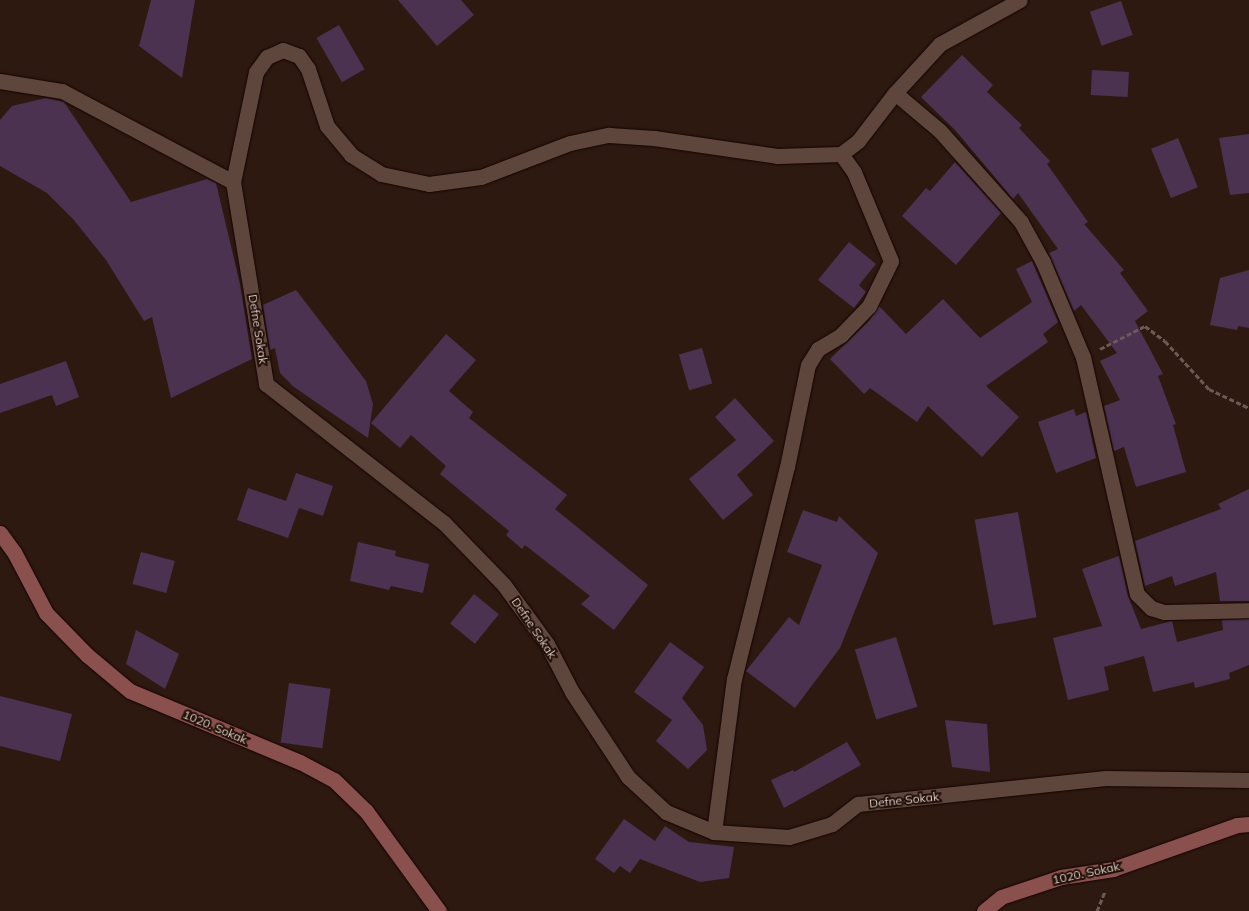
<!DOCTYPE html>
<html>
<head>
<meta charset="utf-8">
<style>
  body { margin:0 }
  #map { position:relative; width:1249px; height:911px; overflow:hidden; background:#2e1911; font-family:Mulish,sans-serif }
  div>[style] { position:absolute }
  .building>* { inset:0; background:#4b3250; transform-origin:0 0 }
  .path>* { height:3px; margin-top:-1.5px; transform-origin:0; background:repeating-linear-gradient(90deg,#6d5a53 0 5px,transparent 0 7.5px) }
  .roads { filter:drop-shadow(0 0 1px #150401) drop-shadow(0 0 1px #150401) }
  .street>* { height:15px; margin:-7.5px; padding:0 7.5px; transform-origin:7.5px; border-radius:7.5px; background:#5e463d }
  .secondary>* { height:15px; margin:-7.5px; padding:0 7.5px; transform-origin:7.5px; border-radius:7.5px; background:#8a504d }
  span { translate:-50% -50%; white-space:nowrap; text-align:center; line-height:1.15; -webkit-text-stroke:4px #231008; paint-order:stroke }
  .street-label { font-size:12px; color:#decfc9 }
</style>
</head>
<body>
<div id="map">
  <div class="building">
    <i style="clip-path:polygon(151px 0,195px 0,182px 78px,139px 46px)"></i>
    <i style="clip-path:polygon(398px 0,461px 0,474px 15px,437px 46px)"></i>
    <i style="left:1121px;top:1px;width:36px;height:33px;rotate:71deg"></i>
    <i style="left:339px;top:25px;width:51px;height:26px;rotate:60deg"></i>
    <i style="clip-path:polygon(962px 55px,993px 85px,987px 92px,1022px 125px,1019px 128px,1050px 161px,1047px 164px,1088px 222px,1084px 224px,1124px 270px,1120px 273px,1148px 311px,1135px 321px,1163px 374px,1158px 376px,1176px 424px,1173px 425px,1186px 472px,1136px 487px,1124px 447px,1114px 451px,1104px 406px,1120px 400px,1100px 361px,1117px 353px,1081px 305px,1074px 311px,1049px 253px,1058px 249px,1018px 193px,1013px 199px,956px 131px,921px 97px)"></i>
    <i style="left:1092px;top:70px;width:37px;height:25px;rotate:3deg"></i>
    <i style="clip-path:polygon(46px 98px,64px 102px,131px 202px,207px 179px,216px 183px,240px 284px,252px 359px,171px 398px,152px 317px,144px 321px,106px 260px,73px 219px,47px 193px,0 166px,0 120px,12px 106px)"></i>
    <i style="clip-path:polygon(1249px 134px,1249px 193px,1230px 195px,1219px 138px)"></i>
    <i style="left:1178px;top:138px;width:53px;height:29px;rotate:68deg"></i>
    <i style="clip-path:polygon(955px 162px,1001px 213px,956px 265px,902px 216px,926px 188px,930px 191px)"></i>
    <i style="clip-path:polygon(849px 242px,876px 264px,859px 285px,866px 292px,854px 308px,818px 280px)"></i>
    <i style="clip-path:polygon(1032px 261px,1058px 322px,1043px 334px,1048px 342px,986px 386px,1019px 417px,982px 457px,928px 406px,917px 422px,870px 388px,864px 394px,830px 359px,869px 321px,879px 306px,906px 334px,943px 299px,980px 338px,1032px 302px,1016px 269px)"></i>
    <i style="clip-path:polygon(1249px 270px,1249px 328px,1238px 326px,1237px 330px,1210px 325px,1220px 278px)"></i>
    <i style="clip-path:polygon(296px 290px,366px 381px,373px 404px,368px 438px,294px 387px,280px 373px,275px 348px,270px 350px,263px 305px)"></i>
    <i style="clip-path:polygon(446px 334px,476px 360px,449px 391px,473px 412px,469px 418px,567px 495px,555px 509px,648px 585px,614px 630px,581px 604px,590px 596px,525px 545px,522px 549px,506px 535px,509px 531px,440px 474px,446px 466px,411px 435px,400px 448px,371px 423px)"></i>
    <i style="left:702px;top:348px;width:37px;height:24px;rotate:74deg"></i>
    <i style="clip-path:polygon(66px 361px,79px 397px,56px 406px,52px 395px,0 413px,0 384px)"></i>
    <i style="clip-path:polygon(735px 398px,774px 441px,737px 475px,753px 495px,723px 520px,689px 479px,736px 440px,715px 417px)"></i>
    <i style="clip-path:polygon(1074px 409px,1076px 416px,1086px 412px,1096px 458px,1056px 473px,1038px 422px)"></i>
    <i style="clip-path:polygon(296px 473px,333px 486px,323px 516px,299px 508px,288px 538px,237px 520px,248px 488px,286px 501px)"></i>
    <i style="clip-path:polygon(1249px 489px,1249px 601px,1220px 601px,1216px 572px,1175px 586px,1172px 576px,1145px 586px,1135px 541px,1221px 509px,1218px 504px)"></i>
    <i style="clip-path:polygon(803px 510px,837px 522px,839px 516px,878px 553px,840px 648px,795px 708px,746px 671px,789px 617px,799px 625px,822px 565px,787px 552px)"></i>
    <i style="left:1018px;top:512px;width:107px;height:44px;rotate:80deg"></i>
    <i style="clip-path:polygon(358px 542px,396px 551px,395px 556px,429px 564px,423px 593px,391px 586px,389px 590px,350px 581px)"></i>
    <i style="left:141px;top:552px;width:35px;height:33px;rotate:15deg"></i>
    <i style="clip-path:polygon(1119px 556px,1128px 596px,1141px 629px,1172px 621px,1177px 642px,1223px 630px,1222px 620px,1249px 619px,1249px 665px,1229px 673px,1230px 679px,1195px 688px,1194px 682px,1153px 692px,1144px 656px,1104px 667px,1109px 690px,1068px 700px,1053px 638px,1102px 626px,1082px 569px)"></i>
    <i style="left:474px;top:594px;width:32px;height:38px;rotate:39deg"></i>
    <i style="clip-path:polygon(136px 630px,179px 654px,165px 689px,126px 664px)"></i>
    <i style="left:896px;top:637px;width:73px;height:43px;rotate:73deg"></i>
    <i style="clip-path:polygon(670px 642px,704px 667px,682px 698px,703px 725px,707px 750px,688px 769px,656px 741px,672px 720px,634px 692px)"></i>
    <i style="left:289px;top:683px;width:42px;height:60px;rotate:8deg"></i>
    <i style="clip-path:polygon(0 696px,72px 714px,60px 761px,0 746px)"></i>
    <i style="clip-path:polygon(945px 720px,987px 724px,990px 772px,952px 767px)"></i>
    <i style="clip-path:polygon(847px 742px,861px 765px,784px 808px,771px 780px,793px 770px,794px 772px)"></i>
    <i style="clip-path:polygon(624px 819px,655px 841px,665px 826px,689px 842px,734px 847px,729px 878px,700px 882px,640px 859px,630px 873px,620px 866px,614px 873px,595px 859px)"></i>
  </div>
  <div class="path">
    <i style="left:1100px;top:349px;width:51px;rotate:-27.1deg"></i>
    <i style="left:1145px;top:326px;width:25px;rotate:37deg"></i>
    <i style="left:1165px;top:341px;width:65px;rotate:47.5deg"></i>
    <i style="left:1209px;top:389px;width:44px;rotate:25.4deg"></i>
    <i style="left:1097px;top:911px;width:22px;rotate:-68deg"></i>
  </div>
  <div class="roads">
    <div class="street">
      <i style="left:0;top:81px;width:63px;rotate:9.2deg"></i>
      <i style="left:62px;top:91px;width:194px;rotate:28deg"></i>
      <i style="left:233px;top:182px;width:205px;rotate:80.7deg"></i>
      <i style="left:266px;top:384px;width:226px;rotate:38deg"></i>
      <i style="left:444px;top:523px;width:86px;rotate:45.9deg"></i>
      <i style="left:504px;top:585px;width:73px;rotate:53.9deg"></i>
      <i style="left:547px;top:644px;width:54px;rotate:62.5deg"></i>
      <i style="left:572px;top:692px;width:102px;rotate:56.6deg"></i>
      <i style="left:628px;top:777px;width:52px;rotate:42.6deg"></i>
      <i style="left:666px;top:812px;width:52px;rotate:22.6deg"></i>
      <i style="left:714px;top:832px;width:75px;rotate:3.8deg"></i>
      <i style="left:789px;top:837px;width:45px;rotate:-16.8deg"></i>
      <i style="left:832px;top:824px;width:33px;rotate:-38deg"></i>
      <i style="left:858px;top:804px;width:249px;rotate:-6deg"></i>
      <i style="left:1106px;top:778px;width:143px;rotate:0.8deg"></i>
      <i style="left:895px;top:93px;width:59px;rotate:40.2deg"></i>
      <i style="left:940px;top:131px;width:122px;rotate:48.3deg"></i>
      <i style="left:1021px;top:222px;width:46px;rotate:61.2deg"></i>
      <i style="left:1043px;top:262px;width:103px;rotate:67.2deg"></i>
      <i style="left:1083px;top:357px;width:243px;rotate:77.2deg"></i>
      <i style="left:1137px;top:594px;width:20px;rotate:45deg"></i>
      <i style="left:1151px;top:608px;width:14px;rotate:17deg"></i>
      <i style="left:1164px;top:612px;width:85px;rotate:-1.3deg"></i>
      <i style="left:233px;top:182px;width:112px;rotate:-78.2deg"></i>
      <i style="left:256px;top:72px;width:19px;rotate:-54deg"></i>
      <i style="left:267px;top:57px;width:17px;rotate:-24deg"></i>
      <i style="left:283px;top:50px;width:17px;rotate:21deg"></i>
      <i style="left:299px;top:56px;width:16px;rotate:55deg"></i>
      <i style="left:308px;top:69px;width:60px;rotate:71.6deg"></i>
      <i style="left:327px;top:126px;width:38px;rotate:50deg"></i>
      <i style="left:351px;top:155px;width:36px;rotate:32deg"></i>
      <i style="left:381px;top:174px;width:49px;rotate:11.8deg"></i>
      <i style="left:429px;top:184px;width:52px;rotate:-7.7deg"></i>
      <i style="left:481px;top:177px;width:95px;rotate:-20.9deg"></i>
      <i style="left:570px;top:143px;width:40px;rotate:-12deg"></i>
      <i style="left:609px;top:135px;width:45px;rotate:3.8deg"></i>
      <i style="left:654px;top:138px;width:124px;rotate:8.3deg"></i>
      <i style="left:777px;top:156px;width:64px;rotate:-1.8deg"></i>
      <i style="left:841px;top:154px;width:21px;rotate:-37deg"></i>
      <i style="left:858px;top:141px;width:61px;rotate:-52.4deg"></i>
      <i style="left:895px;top:93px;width:67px;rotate:-47.4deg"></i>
      <i style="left:940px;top:44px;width:91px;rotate:-28.8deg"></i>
      <i style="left:714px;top:832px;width:154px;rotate:-82.6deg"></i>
      <i style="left:734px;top:679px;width:219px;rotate:-76deg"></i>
      <i style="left:787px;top:467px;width:104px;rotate:-78.4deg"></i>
      <i style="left:808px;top:365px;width:19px;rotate:-58deg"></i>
      <i style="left:818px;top:349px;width:27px;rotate:-31deg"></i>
      <i style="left:841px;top:335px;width:40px;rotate:-46deg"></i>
      <i style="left:869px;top:306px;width:50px;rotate:-63.9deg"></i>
      <i style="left:891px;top:261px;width:96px;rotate:-112.6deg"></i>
      <i style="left:854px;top:172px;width:22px;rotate:-126deg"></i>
    </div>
    <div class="secondary">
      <i style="left:0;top:533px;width:24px;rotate:54deg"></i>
      <i style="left:14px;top:552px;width:69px;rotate:62.3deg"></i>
      <i style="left:46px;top:613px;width:59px;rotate:45.7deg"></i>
      <i style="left:87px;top:655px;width:56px;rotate:39.9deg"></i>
      <i style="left:130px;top:691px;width:184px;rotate:22.7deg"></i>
      <i style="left:300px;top:762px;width:38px;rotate:28deg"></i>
      <i style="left:334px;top:780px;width:45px;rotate:44.1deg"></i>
      <i style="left:366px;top:811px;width:124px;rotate:53.9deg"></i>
      <i style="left:984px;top:911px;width:22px;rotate:-39deg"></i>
      <i style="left:1001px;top:897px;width:63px;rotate:-18.4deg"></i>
      <i style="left:1061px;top:877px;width:53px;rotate:-8.7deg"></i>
      <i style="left:1113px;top:869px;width:132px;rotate:-19.5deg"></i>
      <i style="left:1237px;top:825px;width:12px;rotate:-5deg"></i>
    </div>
  </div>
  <div class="street-label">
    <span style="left:258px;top:329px;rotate:81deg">Defne Sokak</span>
    <span style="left:534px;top:628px;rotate:56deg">Defne Sokak</span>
    <span style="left:215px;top:727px;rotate:23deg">1020. Sokak</span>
    <span style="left:904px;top:800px;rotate:-6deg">Defne Sokak</span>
    <span style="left:1086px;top:873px;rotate:-12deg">1020. Sokak</span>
  </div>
</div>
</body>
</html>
